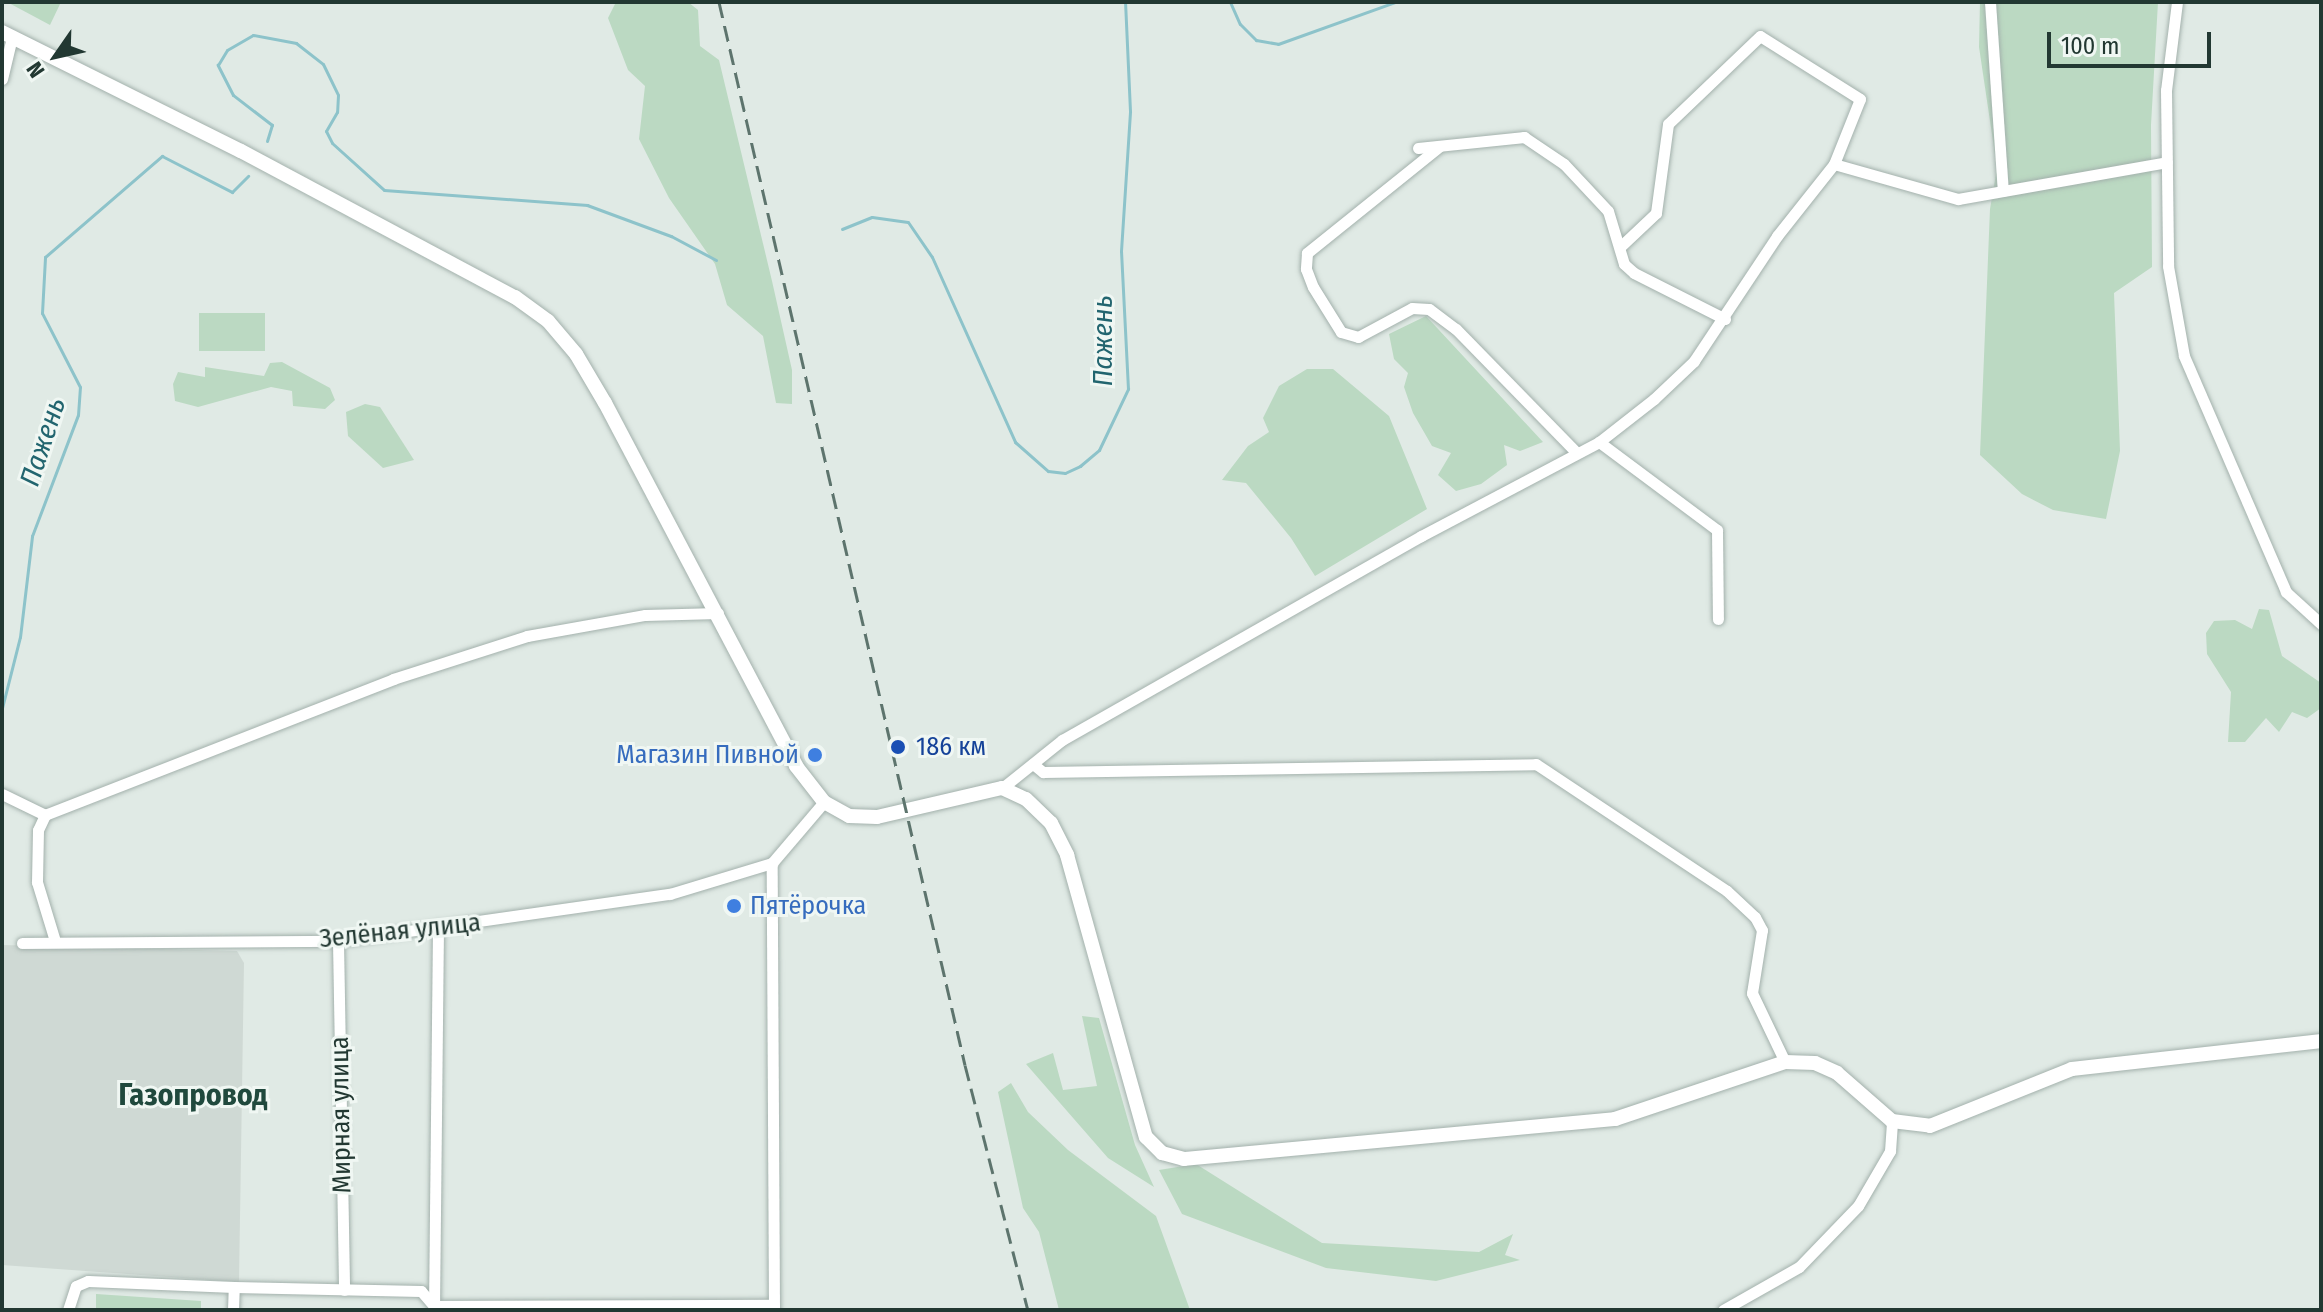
<!DOCTYPE html>
<html>
<head>
<meta charset="utf-8">
<style>
  body { margin:0 }
  #map { position:relative; width:2323px; height:1312px; overflow:hidden; background:#e0eae5; font-family:"Fira Sans Condensed",sans-serif }
  div>[style] { position:absolute }
  .built>* { inset:0; background:#cfd9d4 }
  .green>* { inset:0; background:#bbd9c2; transform-origin:0 0 }
  .stream>* { height:3px; margin:-1.5px; padding:0 1.5px; transform-origin:1.5px; border-radius:1.5px; background:#8dc3ca }
  .roads { filter:drop-shadow(0 0 2px #a3b1ac) drop-shadow(0 0 2px #a3b1ac) }
  .minor>* { height:11px; margin:-5.5px; padding:0 5.5px; transform-origin:5.5px; border-radius:5.5px; background:#fff }
  .tertiary>* { height:14px; margin:-7px; padding:0 7px; transform-origin:7px; border-radius:7px; background:#fff }
  .rail>* { height:3px; margin-top:-1.5px; transform-origin:0; background:repeating-linear-gradient(90deg,#5d746d 0 16px,transparent 0 24px) }
  .dots>* { width:22px; height:22px; translate:-50% -50%; box-sizing:border-box; border:4px solid #f0f7f3; border-radius:50% }
  span { translate:-50% -50%; white-space:nowrap; text-align:center; line-height:1.15; -webkit-text-stroke:6px #f0f7f3; paint-order:stroke }
  .transit-label { font-size:26px; color:#164399 }
  .left { translate:0 -50%; text-align:left }
  .shop-label { font-size:26px; color:#366cbe }
  .right { translate:-100% -50%; text-align:right }
  .street-label { font-size:26px; color:#223832 }
  .water-label { font-size:28px; color:#22656f; font-style:italic }
  .quarter-label { font-size:30px; color:#20493d; font-weight:700 }
  .frame { position:absolute; inset:0; border:4px solid #223832; pointer-events:none }
  .north { position:absolute; left:16px; top:16px; width:80px; height:80px; -webkit-text-stroke:6px #f0f7f3; paint-order:stroke; rotate:236deg; font-size:22px; font-weight:700; line-height:32px; text-align:center; color:#223832 }
  .north::after { content:''; display:block; margin:auto; width:28px; height:36px; background:#223832; clip-path:polygon(50% 0,100% 100%,50% 72%,0 100%) }
  .scale { position:absolute; left:2047px; top:32px; width:164px; height:36px; box-sizing:border-box; border:4px solid #223832; border-top:0; padding-left:10px; font-size:24px; line-height:28px; white-space:nowrap; color:#223832; -webkit-text-stroke:6px #f0f7f3; paint-order:stroke }
</style>
</head>
<body>
<div id="map">
  <div class="built">
    <i style="clip-path:polygon(2px 945px,237px 951px,244px 963px,239px 1282px,2px 1265px)"></i>
  </div>
  <div class="green">
    <i style="clip-path:polygon(7px 2px,61px 2px,50px 25px)"></i>
    <i style="clip-path:polygon(616px 2px,688px 2px,698px 10px,700px 46px,719px 60px,772px 281px,792px 370px,792px 404px,776px 403px,763px 336px,727px 305px,715px 264px,669px 198px,639px 139px,645px 86px,628px 70px,608px 18px)"></i>
    <i style="clip-path:polygon(1980px 2px,2158px 2px,2151px 125px,2152px 267px,2114px 293px,2120px 451px,2106px 519px,2053px 510px,2022px 494px,1980px 455px,1990px 209px,1997px 168px,1979px 47px)"></i>
    <i style="left:199px;top:313px;width:66px;height:38px"></i>
    <i style="clip-path:polygon(1426px 316px,1543px 442px,1520px 451px,1504px 445px,1507px 465px,1481px 484px,1456px 491px,1438px 475px,1451px 453px,1432px 446px,1413px 413px,1404px 387px,1408px 373px,1394px 359px,1389px 334px)"></i>
    <i style="clip-path:polygon(282px 362px,330px 388px,335px 400px,325px 409px,293px 406px,292px 391px,271px 387px,198px 407px,175px 401px,173px 384px,178px 372px,205px 377px,205px 367px,264px 376px,270px 363px)"></i>
    <i style="clip-path:polygon(1307px 369px,1333px 369px,1389px 416px,1427px 509px,1315px 576px,1291px 538px,1246px 483px,1222px 480px,1248px 446px,1269px 432px,1263px 418px,1279px 386px)"></i>
    <i style="clip-path:polygon(365px 404px,380px 407px,414px 460px,383px 468px,348px 436px,346px 412px)"></i>
    <i style="clip-path:polygon(2259px 609px,2269px 610px,2282px 656px,2321px 683px,2321px 708px,2307px 718px,2292px 712px,2279px 732px,2266px 718px,2245px 742px,2228px 742px,2231px 692px,2207px 654px,2206px 633px,2214px 621px,2235px 620px,2252px 629px)"></i>
    <i style="clip-path:polygon(1082px 1016px,1099px 1018px,1135px 1145px,1154px 1187px,1108px 1158px,1026px 1064px,1053px 1053px,1063px 1090px,1097px 1086px)"></i>
    <i style="clip-path:polygon(1011px 1083px,1028px 1112px,1068px 1150px,1156px 1216px,1190px 1310px,1059px 1310px,1039px 1232px,1023px 1208px,998px 1092px)"></i>
    <i style="clip-path:polygon(1196px 1164px,1322px 1243px,1479px 1252px,1513px 1234px,1505px 1255px,1520px 1260px,1436px 1281px,1326px 1268px,1182px 1214px,1159px 1170px)"></i>
    <i style="clip-path:polygon(96px 1294px,201px 1301px,201px 1310px,96px 1310px)"></i>
  </div>
  <div class="stream">
    <i style="left:1230px;top:2px;width:24px;rotate:66deg"></i>
    <i style="left:1240px;top:24px;width:23px;rotate:45deg"></i>
    <i style="left:1256px;top:40px;width:22px;rotate:10deg"></i>
    <i style="left:1278px;top:44px;width:124px;rotate:-19.7deg"></i>
    <i style="left:267px;top:141px;width:17px;rotate:-73deg"></i>
    <i style="left:272px;top:125px;width:49px;rotate:-142.4deg"></i>
    <i style="left:233px;top:95px;width:34px;rotate:-117deg"></i>
    <i style="left:218px;top:65px;width:17px;rotate:-59deg"></i>
    <i style="left:227px;top:50px;width:30px;rotate:-30deg"></i>
    <i style="left:253px;top:35px;width:44px;rotate:10.5deg"></i>
    <i style="left:296px;top:43px;width:34px;rotate:38deg"></i>
    <i style="left:323px;top:64px;width:34px;rotate:64deg"></i>
    <i style="left:338px;top:95px;width:17px;rotate:93deg"></i>
    <i style="left:337px;top:112px;width:22px;rotate:120deg"></i>
    <i style="left:326px;top:131px;width:13px;rotate:63deg"></i>
    <i style="left:332px;top:143px;width:70px;rotate:42.1deg"></i>
    <i style="left:384px;top:190px;width:204px;rotate:4.2deg"></i>
    <i style="left:587px;top:205px;width:90px;rotate:20.3deg"></i>
    <i style="left:671px;top:236px;width:51px;rotate:28.1deg"></i>
    <i style="left:842px;top:229px;width:32px;rotate:-22deg"></i>
    <i style="left:872px;top:217px;width:36px;rotate:8deg"></i>
    <i style="left:908px;top:222px;width:42px;rotate:55.6deg"></i>
    <i style="left:932px;top:257px;width:203px;rotate:65.8deg"></i>
    <i style="left:1015px;top:442px;width:44px;rotate:41.3deg"></i>
    <i style="left:1048px;top:471px;width:17px;rotate:7deg"></i>
    <i style="left:1065px;top:473px;width:17px;rotate:-25deg"></i>
    <i style="left:1080px;top:466px;width:25px;rotate:-40deg"></i>
    <i style="left:1099px;top:450px;width:68px;rotate:-64.6deg"></i>
    <i style="left:1128px;top:389px;width:138px;rotate:-92.9deg"></i>
    <i style="left:1121px;top:251px;width:140px;rotate:-86.3deg"></i>
    <i style="left:1130px;top:111px;width:109px;rotate:-92.6deg"></i>
    <i style="left:2px;top:708px;width:73px;rotate:-75.8deg"></i>
    <i style="left:20px;top:637px;width:102px;rotate:-83.2deg"></i>
    <i style="left:32px;top:536px;width:129px;rotate:-69.2deg"></i>
    <i style="left:78px;top:415px;width:28px;rotate:-86deg"></i>
    <i style="left:80px;top:387px;width:83px;rotate:-117.2deg"></i>
    <i style="left:42px;top:313px;width:56px;rotate:-86.9deg"></i>
    <i style="left:45px;top:257px;width:155px;rotate:-40.8deg"></i>
    <i style="left:162px;top:156px;width:79px;rotate:27.2deg"></i>
    <i style="left:232px;top:192px;width:23px;rotate:-45deg"></i>
  </div>
  <div class="roads">
    <div class="minor">
      <i style="left:1990px;top:2px;width:189px;rotate:86.1deg"></i>
      <i style="left:2177px;top:2px;width:89px;rotate:97.1deg"></i>
      <i style="left:2166px;top:90px;width:176px;rotate:89.3deg"></i>
      <i style="left:2168px;top:266px;width:91px;rotate:79.9deg"></i>
      <i style="left:2184px;top:356px;width:257px;rotate:66.6deg"></i>
      <i style="left:2286px;top:592px;width:47px;rotate:42.4deg"></i>
      <i style="left:2px;top:79px;width:43px;rotate:-76.6deg"></i>
      <i style="left:1440px;top:146px;width:171px;rotate:141.2deg"></i>
      <i style="left:1307px;top:253px;width:16px;rotate:94deg"></i>
      <i style="left:1306px;top:269px;width:19px;rotate:69deg"></i>
      <i style="left:1313px;top:287px;width:53px;rotate:58.1deg"></i>
      <i style="left:1341px;top:332px;width:18px;rotate:16deg"></i>
      <i style="left:1358px;top:337px;width:61px;rotate:-28.2deg"></i>
      <i style="left:1412px;top:308px;width:17px;rotate:3deg"></i>
      <i style="left:1429px;top:309px;width:34px;rotate:37deg"></i>
      <i style="left:1456px;top:329px;width:172px;rotate:45.7deg"></i>
      <i style="left:1418px;top:148px;width:107px;rotate:-5.9deg"></i>
      <i style="left:1524px;top:137px;width:48px;rotate:34deg"></i>
      <i style="left:1564px;top:164px;width:64px;rotate:46.9deg"></i>
      <i style="left:1608px;top:211px;width:55px;rotate:73.2deg"></i>
      <i style="left:1624px;top:264px;width:13px;rotate:42deg"></i>
      <i style="left:1634px;top:273px;width:102px;rotate:26.8deg"></i>
      <i style="left:1834px;top:164px;width:129px;rotate:15.8deg"></i>
      <i style="left:1958px;top:199px;width:212px;rotate:-10deg"></i>
      <i style="left:1599px;top:442px;width:147px;rotate:36.7deg"></i>
      <i style="left:1717px;top:530px;width:89px;rotate:89.4deg"></i>
      <i style="left:1033px;top:764px;width:13px;rotate:39deg"></i>
      <i style="left:1043px;top:772px;width:493px;rotate:-0.9deg"></i>
      <i style="left:1536px;top:764px;width:229px;rotate:33.6deg"></i>
      <i style="left:1727px;top:891px;width:38px;rotate:43deg"></i>
      <i style="left:1755px;top:917px;width:15px;rotate:62deg"></i>
      <i style="left:1762px;top:930px;width:64px;rotate:99deg"></i>
      <i style="left:1752px;top:993px;width:76px;rotate:64.4deg"></i>
      <i style="left:1002px;top:788px;width:77px;rotate:-38.7deg"></i>
      <i style="left:1062px;top:740px;width:413px;rotate:-29.6deg"></i>
      <i style="left:1421px;top:536px;width:201px;rotate:-27.8deg"></i>
      <i style="left:1599px;top:442px;width:70px;rotate:-38deg"></i>
      <i style="left:1654px;top:399px;width:55px;rotate:-43.5deg"></i>
      <i style="left:1694px;top:361px;width:150px;rotate:-56.4deg"></i>
      <i style="left:1777px;top:236px;width:92px;rotate:-51.6deg"></i>
      <i style="left:1834px;top:164px;width:70px;rotate:-68.2deg"></i>
      <i style="left:1860px;top:99px;width:118px;rotate:-147.8deg"></i>
      <i style="left:1760px;top:36px;width:127px;rotate:136.3deg"></i>
      <i style="left:1668px;top:124px;width:90px;rotate:97.7deg"></i>
      <i style="left:1656px;top:213px;width:50px;rotate:136.6deg"></i>
      <i style="left:2px;top:794px;width:48px;rotate:26deg"></i>
      <i style="left:55px;top:941px;width:62px;rotate:-107deg"></i>
      <i style="left:37px;top:882px;width:52px;rotate:-88.9deg"></i>
      <i style="left:38px;top:830px;width:17px;rotate:-65deg"></i>
      <i style="left:45px;top:815px;width:374px;rotate:-21.3deg"></i>
      <i style="left:393px;top:679px;width:141px;rotate:-17.8deg"></i>
      <i style="left:527px;top:636px;width:120px;rotate:-10.1deg"></i>
      <i style="left:645px;top:615px;width:73px;rotate:-1.6deg"></i>
      <i style="left:338px;top:941px;width:349px;rotate:89deg"></i>
      <i style="left:22px;top:943px;width:316px;rotate:-0.4deg"></i>
      <i style="left:338px;top:941px;width:335px;rotate:-8.1deg"></i>
      <i style="left:670px;top:894px;width:107px;rotate:-16.9deg"></i>
      <i style="left:434px;top:1309px;width:383px;rotate:-89.4deg"></i>
      <i style="left:68px;top:1310px;width:25px;rotate:-72deg"></i>
      <i style="left:76px;top:1286px;width:13px;rotate:-23deg"></i>
      <i style="left:88px;top:1281px;width:146px;rotate:2.4deg"></i>
      <i style="left:233px;top:1310px;width:23px;rotate:-88deg"></i>
      <i style="left:234px;top:1287px;width:187px;rotate:1.2deg"></i>
      <i style="left:421px;top:1291px;width:20px;rotate:49deg"></i>
      <i style="left:434px;top:1306px;width:340px;rotate:-0.2deg"></i>
      <i style="left:774px;top:1310px;width:447px;rotate:-90.3deg"></i>
      <i style="left:772px;top:863px;width:80px;rotate:-49.6deg"></i>
      <i style="left:1723px;top:1310px;width:87px;rotate:-29.5deg"></i>
      <i style="left:1799px;top:1267px;width:85px;rotate:-46deg"></i>
      <i style="left:1858px;top:1206px;width:64px;rotate:-59.8deg"></i>
      <i style="left:1890px;top:1151px;width:30px;rotate:-86deg"></i>
    </div>
    <div class="tertiary">
      <i style="left:2px;top:32px;width:267px;rotate:26.5deg"></i>
      <i style="left:241px;top:151px;width:310px;rotate:28.1deg"></i>
      <i style="left:515px;top:297px;width:41px;rotate:36deg"></i>
      <i style="left:548px;top:321px;width:43px;rotate:49.7deg"></i>
      <i style="left:576px;top:354px;width:57px;rotate:59.4deg"></i>
      <i style="left:605px;top:403px;width:410px;rotate:62.2deg"></i>
      <i style="left:796px;top:766px;width:46px;rotate:52.1deg"></i>
      <i style="left:824px;top:802px;width:29px;rotate:29deg"></i>
      <i style="left:849px;top:816px;width:28px;rotate:2deg"></i>
      <i style="left:877px;top:817px;width:128px;rotate:-13.1deg"></i>
      <i style="left:1002px;top:788px;width:26px;rotate:25deg"></i>
      <i style="left:1026px;top:799px;width:35px;rotate:44deg"></i>
      <i style="left:1051px;top:823px;width:36px;rotate:63deg"></i>
      <i style="left:1067px;top:855px;width:293px;rotate:74.4deg"></i>
      <i style="left:1146px;top:1137px;width:23px;rotate:45deg"></i>
      <i style="left:1162px;top:1153px;width:23px;rotate:15deg"></i>
      <i style="left:1184px;top:1159px;width:433px;rotate:-5.3deg"></i>
      <i style="left:1615px;top:1119px;width:179px;rotate:-18.5deg"></i>
      <i style="left:1785px;top:1062px;width:30px;rotate:2deg"></i>
      <i style="left:1815px;top:1063px;width:24px;rotate:24deg"></i>
      <i style="left:1837px;top:1073px;width:73px;rotate:41.1deg"></i>
      <i style="left:1892px;top:1121px;width:38px;rotate:7deg"></i>
      <i style="left:1930px;top:1126px;width:153px;rotate:-21.9deg"></i>
      <i style="left:2072px;top:1069px;width:251px;rotate:-6.4deg"></i>
    </div>
  </div>
  <div class="rail">
    <i style="left:719px;top:2px;width:1091px;rotate:76.97deg"></i>
    <i style="left:965px;top:1065px;width:253px;rotate:75.6deg"></i>
  </div>
  <div class="dots">
    <i style="left:898px;top:747px;background:#1a4fb4"></i>
    <i style="left:815px;top:755px;background:#3f7fe0"></i>
    <i style="left:734px;top:906px;background:#3f7fe0"></i>
  </div>
  <div class="transit-label">
    <span class="left" style="left:916px;top:747px">186 км</span>
  </div>
  <div class="shop-label">
    <span class="right" style="left:799px;top:755px">Магазин Пивной</span>
    <span class="left" style="left:750px;top:906px">Пятёрочка</span>
  </div>
  <div class="street-label">
    <span style="left:400px;top:931px;rotate:-6deg">Зелёная улица</span>
    <span style="left:341px;top:1115px;rotate:-91deg">Мирная улица</span>
  </div>
  <div class="water-label">
    <span style="left:1103px;top:341px;rotate:-90deg">Пажень</span>
    <span style="left:43px;top:442px;rotate:-72deg">Пажень</span>
  </div>
  <div class="quarter-label">
    <span style="left:193px;top:1095px">Газопровод</span>
  </div>
  <div class="frame"></div>
  <div class="north">N</div>
  <div class="scale">100 m</div>
</div>
</body>
</html>
